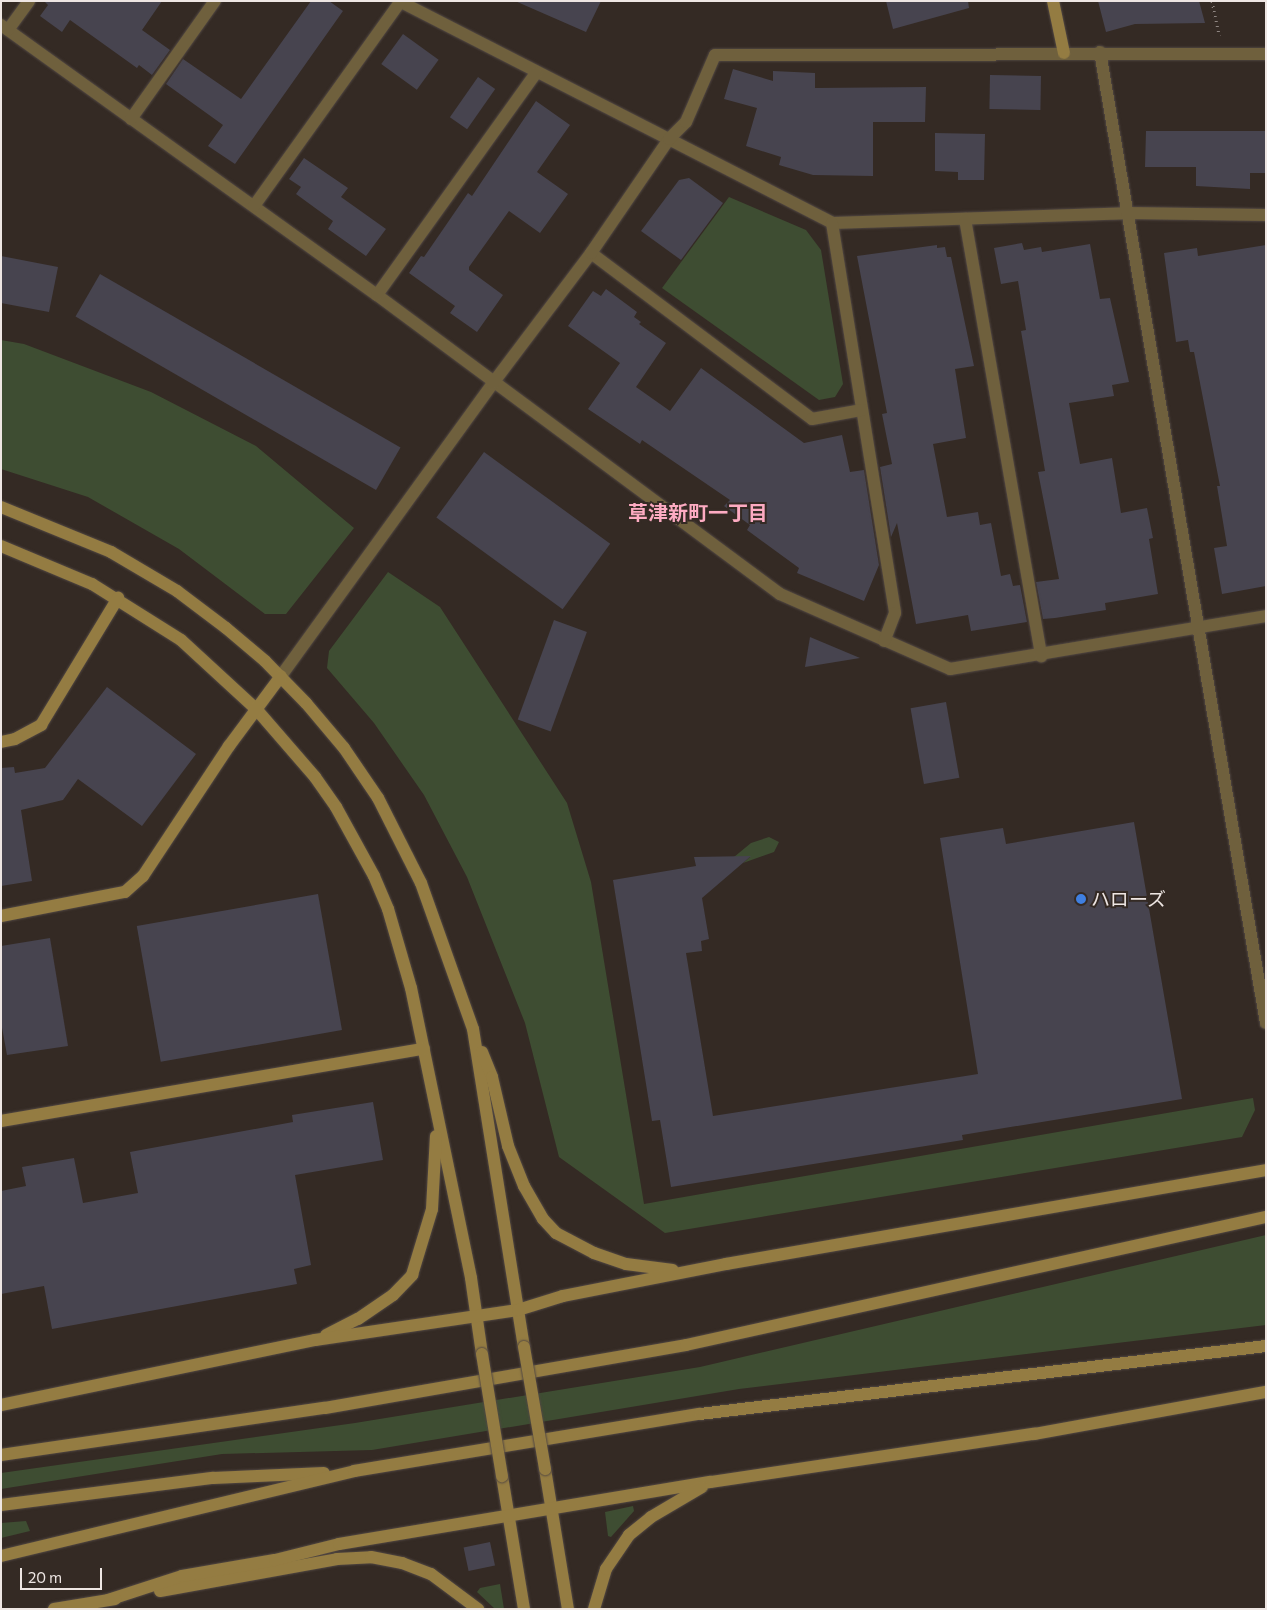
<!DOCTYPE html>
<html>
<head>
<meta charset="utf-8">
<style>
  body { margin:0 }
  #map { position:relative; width:1267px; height:1610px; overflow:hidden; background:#342a24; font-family:Commissioner,"Noto Sans JP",sans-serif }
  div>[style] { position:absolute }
  .green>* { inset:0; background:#3e4d32 }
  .building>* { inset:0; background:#47444f; transform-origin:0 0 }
  .path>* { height:3px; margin-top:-1.5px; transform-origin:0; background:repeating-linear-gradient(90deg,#8e8581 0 1px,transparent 0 5px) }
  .roads { filter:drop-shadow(0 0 1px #524843) drop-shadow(0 0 1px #524843) }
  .street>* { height:12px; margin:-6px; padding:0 6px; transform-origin:6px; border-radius:6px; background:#6f603d }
  .secondary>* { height:12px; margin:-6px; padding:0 6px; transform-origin:6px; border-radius:6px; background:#947c42 }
  .bridges { filter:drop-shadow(0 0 1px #524843) drop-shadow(0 0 1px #524843) }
  .secondary-bridge>* { height:12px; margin:-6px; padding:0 6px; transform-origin:6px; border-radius:6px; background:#947c42 }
  .dots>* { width:14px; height:14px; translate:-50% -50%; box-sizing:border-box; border:2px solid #342a24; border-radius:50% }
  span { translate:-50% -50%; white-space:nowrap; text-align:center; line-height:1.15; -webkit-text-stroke:4px #342a24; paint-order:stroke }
  .poi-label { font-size:19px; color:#eee6e3 }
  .left { translate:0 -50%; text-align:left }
  .neighbourhood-label { font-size:20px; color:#fdabc2; font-weight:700 }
  .frame { position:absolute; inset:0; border:2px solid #eee6e3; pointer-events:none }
  .scale { position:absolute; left:20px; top:1568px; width:82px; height:22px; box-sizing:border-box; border:2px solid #eee6e3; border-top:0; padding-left:6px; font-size:15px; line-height:18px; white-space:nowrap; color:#eee6e3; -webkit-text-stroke:4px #342a24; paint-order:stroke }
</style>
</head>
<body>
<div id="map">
  <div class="green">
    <i style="clip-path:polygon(729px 197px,806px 230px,821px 250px,843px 384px,835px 397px,819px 400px,662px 288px)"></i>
    <i style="clip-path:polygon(1px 340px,24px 344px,151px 392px,256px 446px,354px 528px,286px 614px,265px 614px,179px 549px,88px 497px,1px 469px)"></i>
    <i style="clip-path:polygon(388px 572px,440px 607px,567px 803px,591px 882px,644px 1204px,1253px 1098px,1255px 1110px,1242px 1137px,665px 1233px,559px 1157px,525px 1023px,467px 877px,424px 795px,374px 723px,327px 668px,329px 651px)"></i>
    <i style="clip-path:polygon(769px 837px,779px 842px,774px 852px,743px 863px,750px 857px,734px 857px,751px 843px)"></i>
    <i style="clip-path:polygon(1266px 1235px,1266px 1325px,739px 1389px,372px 1450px,222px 1454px,1px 1489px,1px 1473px,355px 1423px,700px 1367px)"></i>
    <i style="clip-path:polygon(633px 1506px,634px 1511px,611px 1537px,608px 1536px,605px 1512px)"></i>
    <i style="clip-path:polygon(26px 1521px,30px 1531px,1px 1538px,1px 1523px)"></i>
    <i style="clip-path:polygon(500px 1584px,504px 1609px,495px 1609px,477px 1592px,480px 1588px)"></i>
  </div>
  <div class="building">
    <i style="clip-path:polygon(44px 1px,162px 1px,142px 30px,170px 50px,152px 75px,139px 65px,137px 68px,70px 20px,62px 32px,40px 16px,48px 5px)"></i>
    <i style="clip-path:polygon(311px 1px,329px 1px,343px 11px,235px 164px,208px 146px,223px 125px,166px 84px,183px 59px,241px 99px)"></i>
    <i style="clip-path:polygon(515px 1px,601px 1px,586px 32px)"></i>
    <i style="clip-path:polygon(886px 1px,968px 1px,969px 8px,893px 29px)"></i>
    <i style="clip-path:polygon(1098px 1px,1199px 1px,1205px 23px,1135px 24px,1106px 32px)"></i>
    <i style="left:403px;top:34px;width:44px;height:37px;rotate:36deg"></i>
    <i style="clip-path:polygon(733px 69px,773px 81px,773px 71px,815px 73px,815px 88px,926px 87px,925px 122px,873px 122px,873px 176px,813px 175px,779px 165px,781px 157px,746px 146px,757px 108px,724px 99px)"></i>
    <i style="left:990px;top:75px;width:51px;height:34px;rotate:1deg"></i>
    <i style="left:478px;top:77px;width:21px;height:49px;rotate:35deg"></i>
    <i style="clip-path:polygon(536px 101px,570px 125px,537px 172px,568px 194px,540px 233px,509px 211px,469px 267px,469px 270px,503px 295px,477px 332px,450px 313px,455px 306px,409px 273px,421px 256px,424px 257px,468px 193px,472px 196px)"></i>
    <i style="clip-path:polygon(1146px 131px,1266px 131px,1266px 173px,1250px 173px,1250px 189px,1196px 186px,1196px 167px,1145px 167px)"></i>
    <i style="clip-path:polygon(935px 133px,985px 134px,984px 180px,958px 180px,958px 172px,935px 171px)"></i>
    <i style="clip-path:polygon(304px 158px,348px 188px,341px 197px,386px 229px,366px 256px,328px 229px,333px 221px,296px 194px,301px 187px,289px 179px)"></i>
    <i style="clip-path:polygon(689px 178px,723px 203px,681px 260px,641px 231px,679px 180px)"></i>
    <i style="clip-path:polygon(1022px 243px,1024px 250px,1041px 247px,1042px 252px,1090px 244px,1100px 299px,1110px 298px,1129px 382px,1112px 385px,1114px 396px,1069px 403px,1080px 464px,1112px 458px,1121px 513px,1147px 508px,1153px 538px,1149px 539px,1158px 594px,1105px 603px,1106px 610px,1055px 618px,1043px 619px,1036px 582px,1059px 579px,1038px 472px,1045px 471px,1021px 331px,1026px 330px,1018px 281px,1001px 284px,994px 248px)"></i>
    <i style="clip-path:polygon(937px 245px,937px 248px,945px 247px,947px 257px,951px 257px,974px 366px,955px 369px,966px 438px,933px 444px,947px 517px,978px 512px,980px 525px,991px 523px,1001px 576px,1010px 574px,1013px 586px,1020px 585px,1027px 622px,971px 631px,968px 615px,916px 624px,897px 523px,891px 537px,880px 467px,892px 464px,882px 414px,887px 413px,857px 256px)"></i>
    <i style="clip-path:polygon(1266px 245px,1266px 586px,1222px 594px,1214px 548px,1227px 546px,1217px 486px,1220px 486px,1194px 352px,1190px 352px,1188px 340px,1176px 342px,1164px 253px,1197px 248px,1198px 256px)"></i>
    <i style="clip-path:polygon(1px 256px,58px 267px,49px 312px,1px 303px)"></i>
    <i style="left:100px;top:274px;width:347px;height:49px;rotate:30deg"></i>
    <i style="clip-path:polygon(606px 289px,637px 312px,634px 317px,641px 322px,639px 324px,666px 343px,636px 387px,670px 411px,701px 368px,804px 443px,842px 435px,850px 472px,864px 470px,879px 565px,864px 601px,797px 573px,799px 568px,747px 530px,750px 525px,724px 506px,730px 500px,642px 440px,640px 444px,588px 409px,620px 363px,568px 326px,593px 291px,601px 296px)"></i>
    <i style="left:484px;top:452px;width:156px;height:81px;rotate:36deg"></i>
    <i style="left:554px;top:620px;width:35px;height:106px;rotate:20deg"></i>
    <i style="clip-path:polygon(810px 637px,860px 658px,805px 667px)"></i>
    <i style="clip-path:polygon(107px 687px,196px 754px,142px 826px,78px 779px,63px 800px,21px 810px,32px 881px,1px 886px,1px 768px,14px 767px,15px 773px,45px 768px)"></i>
    <i style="left:946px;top:702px;width:77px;height:36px;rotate:80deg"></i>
    <i style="clip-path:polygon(1134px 822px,1182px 1099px,962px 1135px,963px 1140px,671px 1187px,660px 1120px,652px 1121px,613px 880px,696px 866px,694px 857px,751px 856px,702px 898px,709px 939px,701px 941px,702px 951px,686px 953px,713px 1116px,978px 1074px,940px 838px,1003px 828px,1006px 844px)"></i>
    <i style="left:318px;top:894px;width:138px;height:184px;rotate:80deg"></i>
    <i style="clip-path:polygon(50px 938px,68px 1046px,7px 1055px,1px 1022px,1px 946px)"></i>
    <i style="clip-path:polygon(373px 1102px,383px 1160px,295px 1175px,311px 1265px,294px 1269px,297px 1284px,52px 1329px,44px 1286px,1px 1294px,1px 1191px,26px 1186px,22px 1167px,74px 1158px,83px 1203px,138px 1193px,130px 1152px,293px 1122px,292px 1115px)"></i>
    <i style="left:490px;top:1542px;width:24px;height:27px;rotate:78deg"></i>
  </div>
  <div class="path">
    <i style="left:1212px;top:1px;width:35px;rotate:78deg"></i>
  </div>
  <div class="roads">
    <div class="street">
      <i style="left:399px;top:1px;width:487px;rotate:27.1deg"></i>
      <i style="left:832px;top:223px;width:295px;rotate:-1.9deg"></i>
      <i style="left:1127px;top:213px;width:139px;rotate:0.8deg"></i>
      <i style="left:1px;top:25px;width:463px;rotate:35.7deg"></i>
      <i style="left:377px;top:295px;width:502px;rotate:36.57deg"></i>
      <i style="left:780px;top:594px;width:186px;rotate:23.8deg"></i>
      <i style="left:950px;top:669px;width:320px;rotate:-9.5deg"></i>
      <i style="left:8px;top:30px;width:36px;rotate:-54deg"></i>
      <i style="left:1100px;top:52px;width:985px;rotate:80.3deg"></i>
      <i style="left:131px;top:119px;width:145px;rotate:-54.6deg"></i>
      <i style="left:254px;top:206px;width:251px;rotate:-54.4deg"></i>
      <i style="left:965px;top:219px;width:444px;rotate:80.1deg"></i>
      <i style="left:832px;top:223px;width:395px;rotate:80.8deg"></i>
      <i style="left:895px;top:613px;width:30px;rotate:111deg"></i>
      <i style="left:591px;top:253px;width:276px;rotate:36.9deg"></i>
      <i style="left:812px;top:419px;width:51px;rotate:-10.2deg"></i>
      <i style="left:377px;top:295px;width:273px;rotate:-54.4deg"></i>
      <i style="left:281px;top:676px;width:362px;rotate:-54.1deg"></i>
      <i style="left:493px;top:383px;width:163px;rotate:-53deg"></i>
      <i style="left:591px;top:253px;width:138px;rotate:-55.6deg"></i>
      <i style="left:669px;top:139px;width:24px;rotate:-45deg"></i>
      <i style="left:686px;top:122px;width:73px;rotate:-66.6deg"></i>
      <i style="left:715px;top:55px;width:551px;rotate:-0.1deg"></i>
    </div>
    <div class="secondary">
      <i style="left:1053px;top:1px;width:53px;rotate:78.1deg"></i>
      <i style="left:1px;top:507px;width:119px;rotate:22.2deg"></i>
      <i style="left:111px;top:552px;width:77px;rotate:30.6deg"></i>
      <i style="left:177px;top:591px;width:61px;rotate:37.1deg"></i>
      <i style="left:226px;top:628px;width:51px;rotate:40.2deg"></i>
      <i style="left:265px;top:661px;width:59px;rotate:45.7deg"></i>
      <i style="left:306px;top:703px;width:59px;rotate:49.8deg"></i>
      <i style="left:344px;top:748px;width:60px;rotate:55.8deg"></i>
      <i style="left:378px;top:798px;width:95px;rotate:63.2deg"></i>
      <i style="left:421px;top:883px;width:155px;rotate:70.4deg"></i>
      <i style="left:473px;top:1029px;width:322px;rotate:80.9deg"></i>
      <i style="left:1px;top:546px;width:99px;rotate:22.7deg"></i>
      <i style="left:92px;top:584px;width:105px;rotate:32.2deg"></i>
      <i style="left:181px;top:640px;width:103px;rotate:42.6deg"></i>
      <i style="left:257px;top:710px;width:89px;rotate:49.1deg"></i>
      <i style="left:315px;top:777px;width:37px;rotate:55deg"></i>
      <i style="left:336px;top:807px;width:79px;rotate:61.2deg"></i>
      <i style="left:374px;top:876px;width:36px;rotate:67deg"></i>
      <i style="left:388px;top:909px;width:82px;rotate:73.8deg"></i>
      <i style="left:411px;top:988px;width:296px;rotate:78.3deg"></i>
      <i style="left:471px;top:1278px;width:77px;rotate:81.8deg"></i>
      <i style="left:1px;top:742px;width:14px;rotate:-12deg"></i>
      <i style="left:15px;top:739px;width:30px;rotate:-28deg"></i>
      <i style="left:41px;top:725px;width:149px;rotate:-58.8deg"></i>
      <i style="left:1px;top:916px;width:126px;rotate:-11deg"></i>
      <i style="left:125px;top:892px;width:24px;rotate:-42deg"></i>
      <i style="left:143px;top:876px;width:156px;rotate:-56.5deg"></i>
      <i style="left:229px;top:746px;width:87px;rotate:-53.4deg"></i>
      <i style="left:482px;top:1052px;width:27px;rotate:68deg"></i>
      <i style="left:492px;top:1077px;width:71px;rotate:76.9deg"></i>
      <i style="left:508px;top:1146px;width:43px;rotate:68.2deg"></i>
      <i style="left:524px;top:1186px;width:38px;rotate:60deg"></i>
      <i style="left:543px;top:1219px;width:19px;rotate:47deg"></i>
      <i style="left:556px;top:1233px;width:43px;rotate:27.8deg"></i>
      <i style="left:594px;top:1253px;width:34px;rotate:19deg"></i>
      <i style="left:626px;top:1264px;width:47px;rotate:7.3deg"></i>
      <i style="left:1px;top:1121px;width:429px;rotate:-9.7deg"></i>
      <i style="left:326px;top:1335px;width:36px;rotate:-27deg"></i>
      <i style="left:358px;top:1319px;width:42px;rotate:-34.4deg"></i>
      <i style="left:393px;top:1295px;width:28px;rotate:-46deg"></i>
      <i style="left:412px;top:1275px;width:69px;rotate:-73.1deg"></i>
      <i style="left:432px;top:1209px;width:73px;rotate:-86.9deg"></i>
      <i style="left:1px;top:1405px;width:321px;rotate:-11.7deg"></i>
      <i style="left:315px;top:1340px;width:205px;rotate:-8.4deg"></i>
      <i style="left:518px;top:1310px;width:47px;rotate:-17.3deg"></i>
      <i style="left:563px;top:1296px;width:166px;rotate:-11.1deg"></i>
      <i style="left:726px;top:1264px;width:548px;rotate:-9.87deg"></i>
      <i style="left:1px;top:1455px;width:327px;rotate:-8.3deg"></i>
      <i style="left:325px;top:1408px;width:366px;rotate:-9.9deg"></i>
      <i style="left:686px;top:1345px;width:594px;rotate:-12.45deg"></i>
      <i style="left:545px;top:1469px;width:142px;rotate:80.7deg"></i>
      <i style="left:502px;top:1476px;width:135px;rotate:80.6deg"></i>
      <i style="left:1px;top:1505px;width:214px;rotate:-7.3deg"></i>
      <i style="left:213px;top:1478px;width:111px;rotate:-2.6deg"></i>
      <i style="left:1px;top:1556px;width:363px;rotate:-13.5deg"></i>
      <i style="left:354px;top:1471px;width:351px;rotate:-9.4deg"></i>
      <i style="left:700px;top:1414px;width:570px;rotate:-6.85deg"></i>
      <i style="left:160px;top:1591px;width:180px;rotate:-10.2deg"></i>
      <i style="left:337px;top:1559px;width:34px;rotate:-3deg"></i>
      <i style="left:371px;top:1557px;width:32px;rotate:11deg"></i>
      <i style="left:402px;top:1563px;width:31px;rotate:21deg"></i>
      <i style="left:431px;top:1574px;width:59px;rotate:36.7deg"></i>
      <i style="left:108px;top:1600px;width:78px;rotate:-18deg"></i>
      <i style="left:182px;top:1576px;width:94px;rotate:-9.8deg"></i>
      <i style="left:275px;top:1560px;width:66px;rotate:-14deg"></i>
      <i style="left:339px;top:1544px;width:377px;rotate:-9.5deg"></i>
      <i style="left:711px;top:1482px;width:327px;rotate:-8.5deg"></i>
      <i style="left:1034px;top:1434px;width:236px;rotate:-10.3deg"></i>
      <i style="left:54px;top:1609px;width:62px;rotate:-9.3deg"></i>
      <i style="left:594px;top:1609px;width:42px;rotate:-73.3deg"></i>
      <i style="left:606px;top:1569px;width:41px;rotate:-55.9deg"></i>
      <i style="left:629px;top:1535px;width:28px;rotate:-39deg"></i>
      <i style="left:651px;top:1517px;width:59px;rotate:-30.5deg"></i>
    </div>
  </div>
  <div class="bridges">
    <div class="secondary-bridge">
      <i style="left:524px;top:1347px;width:124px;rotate:80.2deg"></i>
      <i style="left:482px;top:1354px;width:124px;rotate:80.7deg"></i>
    </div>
  </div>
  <div class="dots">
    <i style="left:1081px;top:899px;background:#3f7fe0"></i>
  </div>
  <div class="poi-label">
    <span class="left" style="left:1091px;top:899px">ハローズ</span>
  </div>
  <div class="neighbourhood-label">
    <span style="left:698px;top:512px">草津新町一丁目</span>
  </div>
  <div class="frame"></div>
  <div class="scale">20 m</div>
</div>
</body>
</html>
